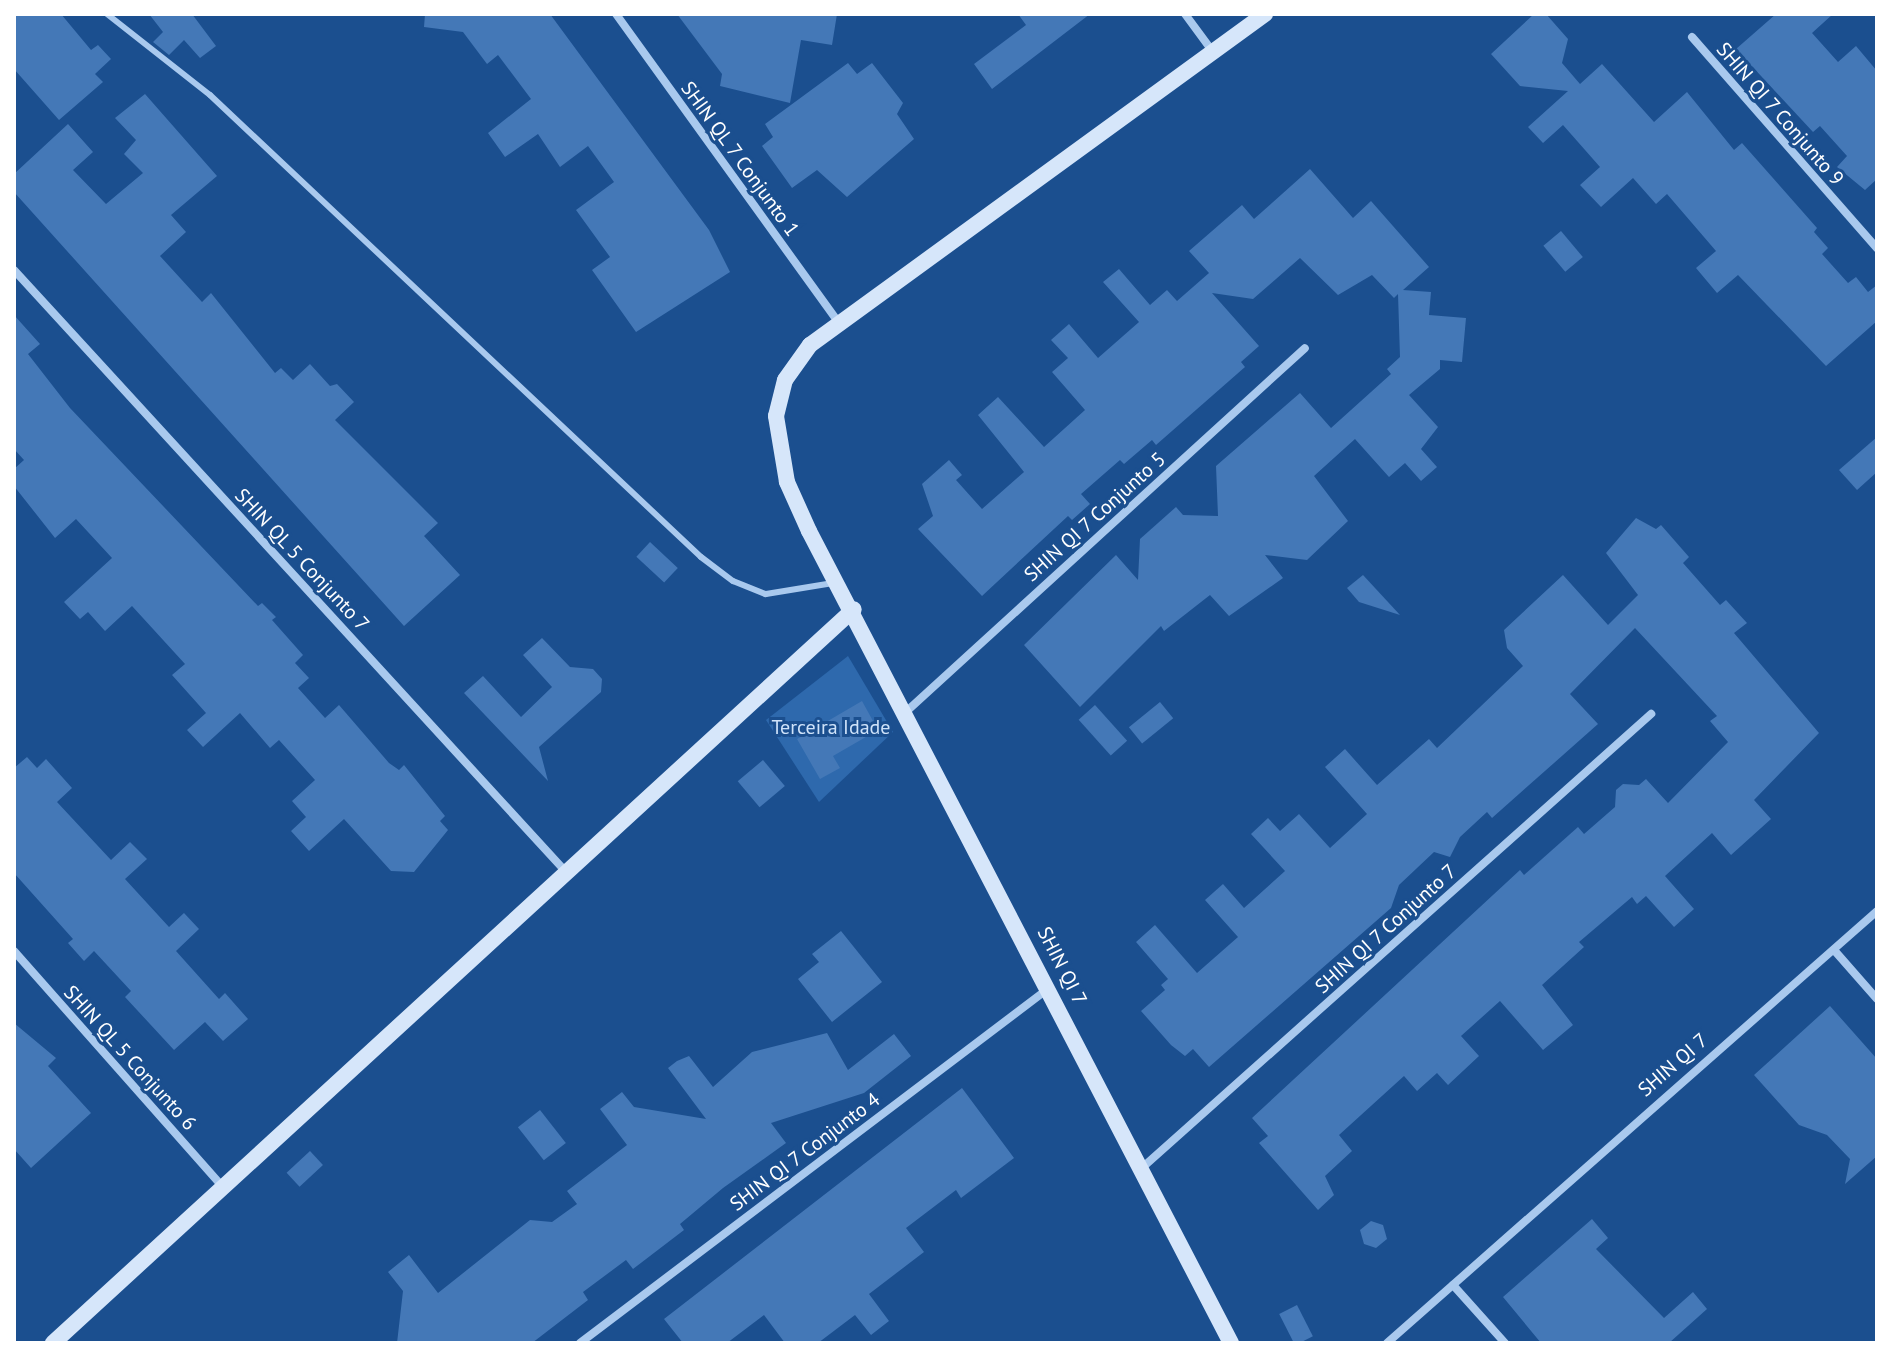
<!DOCTYPE html>
<html>
<head>
<meta charset="utf-8">
<style>
  body { margin:0 }
  #map { position:relative; width:1891px; height:1357px; overflow:hidden; background:#1b4f8f; font-family:"PT Sans",sans-serif }
  div>[style] { position:absolute }
  .green>* { inset:0; background:#2e69ad }
  .building>* { inset:0; background:#4478b7; transform-origin:0 0 }
  .lane>* { height:6px; margin:-3px; padding:0 3px; transform-origin:3px; border-radius:3px; background:#a9c9ee }
  .street>* { height:8px; margin:-4px; padding:0 4px; transform-origin:4px; border-radius:4px; background:#a9c9ee }
  .secondary>* { height:16px; margin:-8px; padding:0 8px; transform-origin:8px; border-radius:8px; background:#d6e6fa }
  span { translate:-50% -50%; white-space:nowrap; text-align:center; line-height:1.15; -webkit-text-stroke:6px #1b4f8f; paint-order:stroke }
  .street-label { font-size:20px; color:#fff }
  .park-label { font-size:20px; color:#cfe3fa }
  .frame { position:absolute; inset:0; border:16px solid #fff; pointer-events:none }
</style>
</head>
<body>
<div id="map">
  <div class="green">
    <i style="clip-path:polygon(848px 656px,893px 732px,819px 802px,766px 720px)"></i>
  </div>
  <div class="building">
    <i style="clip-path:polygon(14px 14px,61px 14px,91px 50px,98px 45px,111px 59px,95px 74px,103px 82px,59px 120px,14px 69px)"></i>
    <i style="clip-path:polygon(149px 14px,192px 14px,216px 46px,200px 58px,184px 40px,169px 55px,153px 42px,163px 32px)"></i>
    <i style="clip-path:polygon(425px 14px,550px 14px,709px 230px,730px 272px,636px 332px,592px 270px,610px 257px,576px 210px,614px 182px,588px 146px,560px 167px,538px 134px,505px 157px,488px 133px,531px 99px,498px 55px,487px 64px,463px 32px,424px 27px)"></i>
    <i style="clip-path:polygon(677px 14px,837px 14px,832px 45px,801px 40px,790px 103px,720px 86px,722px 74px)"></i>
    <i style="clip-path:polygon(1018px 14px,1090px 14px,992px 89px,974px 64px,1026px 25px)"></i>
    <i style="clip-path:polygon(1534px 14px,1546px 14px,1568px 39px,1562px 63px,1580px 84px,1602px 64px,1654px 122px,1687px 92px,1734px 150px,1742px 143px,1817px 228px,1814px 232px,1828px 248px,1822px 254px,1848px 283px,1856px 277px,1868px 292px,1877px 285px,1877px 321px,1826px 366px,1738px 275px,1717px 293px,1696px 268px,1716px 251px,1667px 194px,1656px 204px,1633px 178px,1601px 207px,1580px 185px,1600px 167px,1563px 125px,1543px 143px,1528px 127px,1568px 91px,1520px 86px,1491px 54px)"></i>
    <i style="clip-path:polygon(1776px 14px,1833px 14px,1812px 33px,1838px 62px,1856px 46px,1877px 71px,1877px 179px,1865px 190px,1837px 167px,1847px 156px,1820px 126px,1813px 132px,1736px 49px)"></i>
    <i style="clip-path:polygon(848px 63px,857px 74px,872px 63px,903px 103px,897px 114px,914px 139px,847px 197px,817px 170px,792px 188px,762px 146px,773px 137px,765px 124px)"></i>
    <i style="clip-path:polygon(145px 94px,217px 176px,171px 215px,186px 232px,160px 256px,202px 302px,211px 293px,275px 373px,281px 368px,293px 380px,310px 364px,330px 386px,337px 384px,354px 402px,335px 420px,438px 523px,424px 536px,460px 575px,404px 626px,14px 192px,14px 174px,68px 124px,93px 152px,73px 170px,106px 204px,143px 173px,124px 154px,136px 140px,115px 118px)"></i>
    <i style="clip-path:polygon(1310px 169px,1353px 218px,1371px 201px,1429px 267px,1403px 290px,1431px 292px,1429px 315px,1466px 318px,1462px 362px,1440px 360px,1440px 369px,1409px 395px,1438px 427px,1421px 449px,1437px 467px,1421px 481px,1405px 463px,1389px 477px,1355px 439px,1314px 476px,1348px 521px,1307px 560px,1265px 555px,1283px 578px,1229px 616px,1210px 595px,1164px 631px,1161px 626px,1080px 707px,1024px 645px,1116px 555px,1138px 580px,1140px 539px,1176px 507px,1183px 515px,1218px 516px,1216px 466px,1300px 393px,1331px 428px,1391px 374px,1387px 369px,1400px 357px,1398px 294px,1394px 298px,1372px 275px,1338px 295px,1300px 258px,1253px 299px,1212px 293px,1259px 346px,1241px 362px,1245px 367px,1156px 445px,1152px 440px,1124px 464px,1120px 460px,1081px 494px,1090px 504px,1072px 520px,1068px 516px,982px 596px,918px 529px,933px 516px,922px 484px,949px 460px,962px 475px,956px 480px,982px 509px,1024px 472px,978px 415px,998px 397px,1044px 447px,1085px 410px,1052px 372px,1068px 358px,1051px 340px,1069px 324px,1098px 358px,1139px 322px,1103px 282px,1119px 269px,1150px 305px,1167px 290px,1177px 301px,1209px 273px,1189px 251px,1242px 205px,1254px 219px)"></i>
    <i style="left:1561px;top:231px;width:34px;height:23px;rotate:50deg"></i>
    <i style="clip-path:polygon(14px 315px,40px 344px,28px 354px,70px 408px,258px 606px,262px 603px,276px 617px,272px 620px,303px 655px,295px 663px,309px 678px,298px 688px,325px 718px,339px 705px,389px 763px,399px 770px,404px 765px,445px 816px,440px 821px,448px 830px,414px 872px,391px 871px,344px 819px,309px 851px,291px 831px,306px 817px,292px 801px,315px 780px,279px 740px,270px 748px,240px 713px,203px 747px,187px 730px,206px 713px,172px 675px,185px 664px,132px 606px,105px 631px,88px 612px,80px 619px,64px 602px,112px 558px,76px 519px,55px 538px,14px 486px,14px 469px,24px 460px,14px 449px)"></i>
    <i style="clip-path:polygon(1877px 437px,1877px 472px,1857px 490px,1839px 470px)"></i>
    <i style="clip-path:polygon(1636px 518px,1656px 529px,1661px 525px,1689px 557px,1683px 563px,1720px 605px,1726px 600px,1747px 623px,1734px 633px,1819px 733px,1754px 800px,1771px 819px,1731px 855px,1712px 833px,1665px 876px,1694px 909px,1674px 927px,1646px 896px,1637px 904px,1632px 897px,1579px 942px,1584px 947px,1542px 985px,1573px 1025px,1543px 1050px,1500px 1001px,1461px 1036px,1479px 1056px,1448px 1085px,1437px 1073px,1417px 1091px,1404px 1076px,1339px 1135px,1352px 1151px,1325px 1176px,1334px 1195px,1318px 1210px,1259px 1143px,1268px 1136px,1252px 1118px,1520px 870px,1524px 875px,1578px 827px,1584px 834px,1615px 807px,1616px 790px,1623px 784px,1639px 785px,1646px 779px,1668px 803px,1728px 742px,1710px 721px,1717px 716px,1635px 628px,1570px 694px,1598px 724px,1492px 818px,1487px 812px,1460px 837px,1450px 857px,1434px 852px,1399px 885px,1391px 908px,1209px 1067px,1193px 1049px,1185px 1056px,1171px 1045px,1141px 1011px,1165px 990px,1161px 985px,1168px 979px,1136px 942px,1155px 925px,1197px 973px,1238px 937px,1205px 900px,1223px 884px,1244px 908px,1285px 871px,1251px 834px,1268px 818px,1280px 831px,1299px 814px,1330px 848px,1367px 814px,1325px 767px,1345px 749px,1377px 785px,1429px 739px,1437px 748px,1523px 666px,1507px 648px,1504px 630px,1563px 575px,1608px 625px,1638px 595px,1606px 553px)"></i>
    <i style="left:650px;top:542px;width:38px;height:20px;rotate:43deg"></i>
    <i style="clip-path:polygon(1363px 575px,1400px 615px,1359px 602px,1347px 588px)"></i>
    <i style="clip-path:polygon(542px 638px,570px 667px,593px 669px,602px 679px,601px 692px,539px 747px,548px 781px,464px 693px,483px 676px,521px 717px,552px 687px,523px 655px)"></i>
    <i style="clip-path:polygon(862px 701px,878px 730px,833px 756px,840px 768px,820px 779px,797px 739px)"></i>
    <i style="left:1160px;top:702px;width:21px;height:40px;rotate:51deg"></i>
    <i style="left:1095px;top:705px;width:48px;height:22px;rotate:48deg"></i>
    <i style="clip-path:polygon(27px 757px,37px 768px,46px 759px,72px 788px,57px 802px,111px 860px,130px 842px,147px 859px,125px 879px,169px 927px,184px 913px,199px 929px,176px 951px,219px 999px,225px 993px,248px 1019px,223px 1041px,205px 1022px,174px 1050px,125px 997px,131px 991px,94px 951px,84px 961px,68px 943px,73px 939px,14px 873px,14px 768px)"></i>
    <i style="left:763px;top:760px;width:34px;height:33px;rotate:50deg"></i>
    <i style="clip-path:polygon(841px 931px,882px 982px,832px 1022px,798px 979px,819px 962px,812px 954px)"></i>
    <i style="clip-path:polygon(1830px 1006px,1877px 1059px,1877px 1156px,1845px 1184px,1850px 1159px,1827px 1135px,1799px 1125px,1754px 1075px)"></i>
    <i style="clip-path:polygon(14px 1023px,56px 1058px,48px 1066px,91px 1113px,31px 1168px,14px 1149px)"></i>
    <i style="clip-path:polygon(827px 1033px,848px 1070px,894px 1034px,911px 1056px,864px 1093px,771px 1123px,786px 1143px,723px 1188px,680px 1224px,684px 1230px,633px 1269px,626px 1260px,583px 1292px,588px 1300px,532px 1343px,397px 1343px,403px 1291px,388px 1272px,409px 1255px,438px 1293px,530px 1220px,552px 1222px,577px 1204px,567px 1191px,627px 1145px,600px 1109px,622px 1092px,634px 1107px,706px 1119px,668px 1068px,677px 1061px,689px 1056px,713px 1087px,752px 1052px)"></i>
    <i style="clip-path:polygon(962px 1088px,1014px 1158px,961px 1198px,956px 1190px,906px 1228px,924px 1252px,869px 1294px,889px 1321px,871px 1335px,855px 1315px,818px 1343px,785px 1343px,764px 1315px,727px 1343px,683px 1343px,664px 1319px)"></i>
    <i style="left:540px;top:1110px;width:42px;height:28px;rotate:52deg"></i>
    <i style="left:310px;top:1151px;width:19px;height:32px;rotate:47deg"></i>
    <i style="clip-path:polygon(1592px 1219px,1608px 1238px,1596px 1249px,1664px 1318px,1693px 1292px,1707px 1309px,1669px 1343px,1541px 1343px,1503px 1297px)"></i>
    <i style="clip-path:polygon(1371px 1221px,1383px 1225px,1387px 1239px,1376px 1248px,1364px 1244px,1360px 1230px)"></i>
    <i style="left:1297px;top:1305px;width:35px;height:20px;rotate:63deg"></i>
  </div>
  <div class="lane">
    <i style="left:107px;top:14px;width:131px;rotate:38.2deg"></i>
    <i style="left:210px;top:95px;width:674px;rotate:43.26deg"></i>
    <i style="left:701px;top:557px;width:40px;rotate:37deg"></i>
    <i style="left:733px;top:581px;width:35px;rotate:22deg"></i>
    <i style="left:766px;top:594px;width:68px;rotate:-9.3deg"></i>
  </div>
  <div class="street">
    <i style="left:616px;top:14px;width:380px;rotate:54.2deg"></i>
    <i style="left:1185px;top:14px;width:47px;rotate:53.6deg"></i>
    <i style="left:1692px;top:37px;width:281px;rotate:48.8deg"></i>
    <i style="left:14px;top:270px;width:817px;rotate:47.48deg"></i>
    <i style="left:908px;top:710px;width:537px;rotate:-42.36deg"></i>
    <i style="left:1834px;top:950px;width:65px;rotate:48.7deg"></i>
    <i style="left:14px;top:951px;width:314px;rotate:48.5deg"></i>
    <i style="left:1143px;top:1167px;width:681px;rotate:-41.72deg"></i>
    <i style="left:1453px;top:1285px;width:78px;rotate:48.1deg"></i>
    <i style="left:580px;top:1343px;width:588px;rotate:-37.12deg"></i>
    <i style="left:1387px;top:1343px;width:653px;rotate:-41.4deg"></i>
  </div>
  <div class="secondary">
    <i style="left:53px;top:1343px;width:1086px;rotate:-42.5deg"></i>
    <i style="left:1231px;top:1343px;width:915px;rotate:-117.46deg"></i>
    <i style="left:809px;top:531px;width:54px;rotate:-114.2deg"></i>
    <i style="left:787px;top:482px;width:67px;rotate:-99.5deg"></i>
    <i style="left:776px;top:416px;width:37px;rotate:-76deg"></i>
    <i style="left:785px;top:380px;width:43px;rotate:-54.5deg"></i>
    <i style="left:810px;top:345px;width:563px;rotate:-36.03deg"></i>
  </div>
  <div class="street-label">
    <span style="left:1780px;top:114px;rotate:49deg">SHIN QI 7 Conjunto 9</span>
    <span style="left:740px;top:159px;rotate:54deg">SHIN QL 7 Conjunto 1</span>
    <span style="left:1095px;top:517px;rotate:-42deg">SHIN QI 7 Conjunto 5</span>
    <span style="left:302px;top:560px;rotate:47deg">SHIN QL 5 Conjunto 7</span>
    <span style="left:1386px;top:929px;rotate:-42deg">SHIN QI 7 Conjunto 7</span>
    <span style="left:1062px;top:966px;rotate:63deg">SHIN QI 7</span>
    <span style="left:130px;top:1058px;rotate:48deg">SHIN QL 5 Conjunto 6</span>
    <span style="left:1673px;top:1065px;rotate:-41deg">SHIN QI 7</span>
    <span style="left:805px;top:1152px;rotate:-37deg">SHIN QI 7 Conjunto 4</span>
  </div>
  <div class="park-label">
    <span style="left:831px;top:727px">Terceira Idade</span>
  </div>
  <div class="frame"></div>
</div>
</body>
</html>
